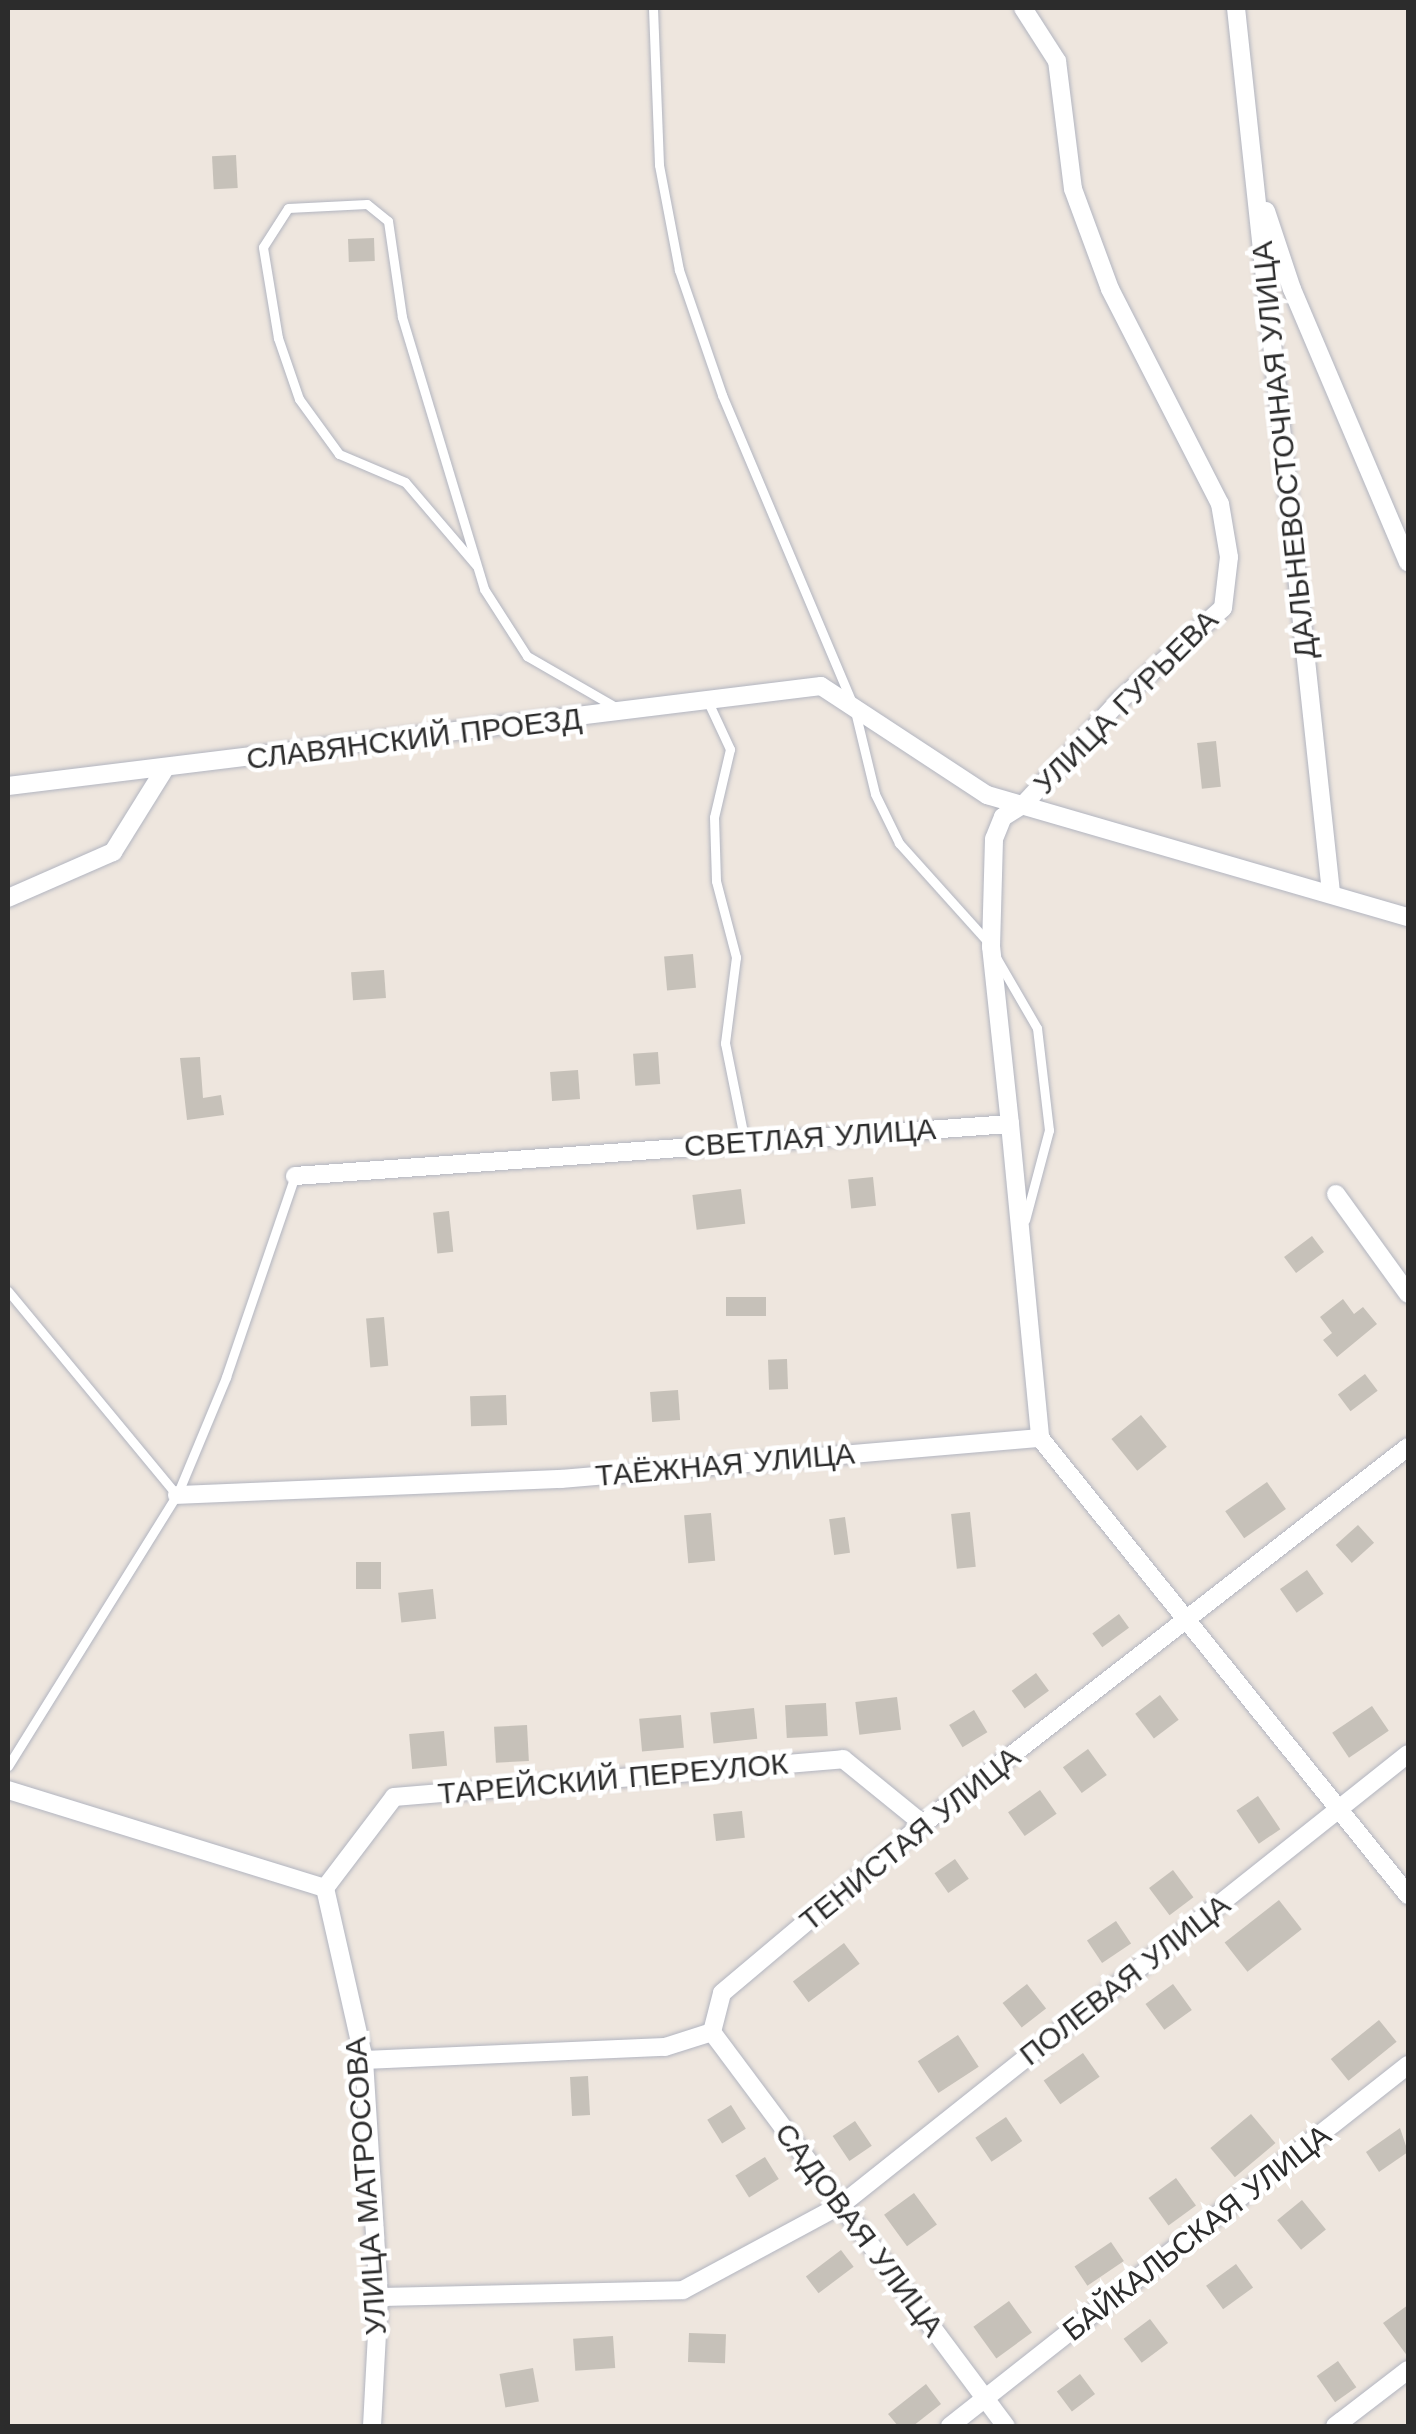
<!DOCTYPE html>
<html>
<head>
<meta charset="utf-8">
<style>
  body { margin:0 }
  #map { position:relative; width:1416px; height:2434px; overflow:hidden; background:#eee6de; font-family:"Work Sans",sans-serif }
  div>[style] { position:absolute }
  .building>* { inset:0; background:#c6c1b9; transform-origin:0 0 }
  .roads { filter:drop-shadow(0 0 2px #b2b5c0) drop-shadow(0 0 2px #b2b5c0) }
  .lane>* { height:9px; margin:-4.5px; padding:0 4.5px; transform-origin:4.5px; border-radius:4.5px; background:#fff }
  .street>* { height:18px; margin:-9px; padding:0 9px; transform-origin:9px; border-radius:9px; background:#fff }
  span { translate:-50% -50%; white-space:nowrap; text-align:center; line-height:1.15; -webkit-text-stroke:9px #fff; paint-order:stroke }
  .street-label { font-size:30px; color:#2c2c2c }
  .frame { position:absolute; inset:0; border:10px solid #2c2c2c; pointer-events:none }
</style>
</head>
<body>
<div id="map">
  <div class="building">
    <i style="left:236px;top:155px;width:33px;height:24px;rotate:87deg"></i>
    <i style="left:374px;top:238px;width:23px;height:26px;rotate:88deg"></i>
    <i style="left:1216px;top:741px;width:46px;height:19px;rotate:84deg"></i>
    <i style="left:693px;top:954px;width:34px;height:29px;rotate:85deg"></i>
    <i style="left:384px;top:970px;width:28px;height:33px;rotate:86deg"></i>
    <i style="left:658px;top:1052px;width:32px;height:25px;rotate:86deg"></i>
    <i style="clip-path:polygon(200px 1057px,203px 1098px,221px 1095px,224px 1115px,187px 1120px,180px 1058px)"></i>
    <i style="left:578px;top:1070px;width:29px;height:28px;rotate:86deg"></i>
    <i style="left:873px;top:1177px;width:29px;height:25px;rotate:84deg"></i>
    <i style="left:741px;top:1189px;width:35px;height:49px;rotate:83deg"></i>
    <i style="left:449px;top:1211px;width:41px;height:16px;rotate:84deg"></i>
    <i style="left:1312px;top:1236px;width:20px;height:35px;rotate:53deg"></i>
    <i style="left:766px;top:1297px;width:19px;height:40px;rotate:90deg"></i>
    <i style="clip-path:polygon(1343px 1299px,1354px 1314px,1363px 1307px,1377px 1324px,1337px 1357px,1323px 1340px,1332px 1333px,1320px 1317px)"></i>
    <i style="left:384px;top:1317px;width:49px;height:18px;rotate:85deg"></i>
    <i style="left:787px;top:1359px;width:30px;height:19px;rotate:88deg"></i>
    <i style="left:1365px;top:1374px;width:21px;height:34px;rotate:53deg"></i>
    <i style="left:678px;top:1390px;width:30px;height:28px;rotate:86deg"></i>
    <i style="left:506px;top:1395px;width:30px;height:36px;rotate:88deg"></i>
    <i style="left:1141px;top:1415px;width:41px;height:38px;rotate:51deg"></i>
    <i style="left:1267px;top:1482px;width:33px;height:51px;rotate:55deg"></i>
    <i style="left:970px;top:1512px;width:55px;height:19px;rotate:84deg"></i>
    <i style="left:711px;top:1513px;width:48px;height:27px;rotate:85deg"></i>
    <i style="left:845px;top:1517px;width:36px;height:16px;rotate:82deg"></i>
    <i style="left:1358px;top:1525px;width:24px;height:30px;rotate:48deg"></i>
    <i style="left:356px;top:1562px;width:25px;height:27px"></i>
    <i style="left:1307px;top:1570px;width:29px;height:33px;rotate:55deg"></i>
    <i style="left:433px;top:1589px;width:30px;height:35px;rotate:84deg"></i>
    <i style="left:1119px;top:1614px;width:17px;height:33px;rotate:54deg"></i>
    <i style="left:1036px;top:1673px;width:22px;height:30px;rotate:54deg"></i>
    <i style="left:1160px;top:1695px;width:31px;height:31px;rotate:53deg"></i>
    <i style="left:897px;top:1697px;width:33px;height:42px;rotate:83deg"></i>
    <i style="left:826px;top:1703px;width:33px;height:41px;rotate:87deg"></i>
    <i style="left:1372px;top:1706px;width:30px;height:48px;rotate:56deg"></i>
    <i style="left:754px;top:1708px;width:31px;height:44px;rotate:84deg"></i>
    <i style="left:974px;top:1710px;width:26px;height:29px;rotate:59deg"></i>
    <i style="left:681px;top:1715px;width:33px;height:42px;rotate:85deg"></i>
    <i style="left:527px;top:1725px;width:36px;height:33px;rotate:87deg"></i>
    <i style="left:444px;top:1731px;width:35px;height:35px;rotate:85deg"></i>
    <i style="left:1088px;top:1749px;width:32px;height:31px;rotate:54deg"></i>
    <i style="left:1040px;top:1790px;width:29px;height:39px;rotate:55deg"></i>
    <i style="left:1258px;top:1796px;width:40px;height:26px;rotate:56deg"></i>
    <i style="left:742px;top:1811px;width:27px;height:29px;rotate:84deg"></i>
    <i style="left:955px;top:1859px;width:24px;height:25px;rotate:55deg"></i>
    <i style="left:1173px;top:1870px;width:34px;height:30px;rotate:53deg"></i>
    <i style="left:1279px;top:1900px;width:37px;height:69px;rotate:52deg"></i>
    <i style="left:1116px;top:1921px;width:27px;height:35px;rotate:56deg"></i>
    <i style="left:844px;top:1943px;width:26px;height:64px;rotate:53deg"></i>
    <i style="left:1027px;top:1984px;width:31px;height:31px;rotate:52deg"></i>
    <i style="left:1173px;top:1984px;width:32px;height:34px;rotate:54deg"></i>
    <i style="left:1379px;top:2020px;width:28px;height:62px;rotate:51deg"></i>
    <i style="left:958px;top:2035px;width:38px;height:48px;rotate:57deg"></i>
    <i style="left:1083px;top:2053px;width:29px;height:48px;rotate:55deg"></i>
    <i style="left:588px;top:2076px;width:39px;height:18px;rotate:87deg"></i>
    <i style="left:731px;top:2105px;width:28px;height:28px;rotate:58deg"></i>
    <i style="left:1251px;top:2114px;width:38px;height:53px;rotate:50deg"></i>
    <i style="left:1006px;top:2117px;width:29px;height:37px;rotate:56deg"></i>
    <i style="left:855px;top:2121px;width:30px;height:27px;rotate:56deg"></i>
    <i style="clip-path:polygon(1400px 2128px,1408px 2152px,1379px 2172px,1366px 2152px)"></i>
    <i style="left:765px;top:2157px;width:26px;height:35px;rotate:58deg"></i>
    <i style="left:1176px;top:2178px;width:34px;height:34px;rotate:54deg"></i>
    <i style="left:914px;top:2193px;width:39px;height:37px;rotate:54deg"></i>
    <i style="left:1302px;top:2200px;width:38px;height:32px;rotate:51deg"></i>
    <i style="left:1111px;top:2242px;width:23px;height:44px;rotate:56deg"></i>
    <i style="left:841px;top:2250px;width:21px;height:44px;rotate:53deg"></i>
    <i style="left:1236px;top:2264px;width:29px;height:37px;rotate:54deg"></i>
    <i style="left:1009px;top:2301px;width:39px;height:44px;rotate:54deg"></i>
    <i style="clip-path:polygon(1408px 2305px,1408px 2357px,1383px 2323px)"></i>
    <i style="left:1150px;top:2319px;width:30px;height:33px;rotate:53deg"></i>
    <i style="left:689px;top:2333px;width:37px;height:29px;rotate:2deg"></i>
    <i style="left:613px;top:2336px;width:32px;height:40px;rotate:86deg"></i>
    <i style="left:1338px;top:2361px;width:32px;height:26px;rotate:55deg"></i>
    <i style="left:533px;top:2368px;width:34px;height:34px;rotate:80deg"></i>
    <i style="left:1080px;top:2374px;width:25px;height:29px;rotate:53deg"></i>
    <i style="clip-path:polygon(926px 2384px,941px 2404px,913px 2426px,898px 2426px,888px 2414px)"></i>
  </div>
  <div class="roads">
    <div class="lane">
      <i style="left:653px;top:8px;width:157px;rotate:87.8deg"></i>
      <i style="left:659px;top:165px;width:107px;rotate:79.2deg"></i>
      <i style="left:679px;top:270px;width:132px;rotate:71deg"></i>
      <i style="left:722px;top:395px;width:339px;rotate:67.1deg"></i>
      <i style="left:854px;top:707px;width:89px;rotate:76.4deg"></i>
      <i style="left:875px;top:794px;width:55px;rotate:63.9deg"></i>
      <i style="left:899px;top:843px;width:132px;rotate:48.1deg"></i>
      <i style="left:476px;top:565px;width:109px;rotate:-130.5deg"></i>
      <i style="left:405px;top:482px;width:72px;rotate:-157deg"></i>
      <i style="left:339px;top:454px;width:68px;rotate:-126deg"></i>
      <i style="left:299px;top:399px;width:65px;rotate:-109deg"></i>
      <i style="left:278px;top:338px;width:92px;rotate:-99.4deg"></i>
      <i style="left:263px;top:247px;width:46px;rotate:-57.3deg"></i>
      <i style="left:288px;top:208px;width:79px;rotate:-2.9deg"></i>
      <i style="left:367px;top:204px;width:27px;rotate:39deg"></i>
      <i style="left:388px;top:221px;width:97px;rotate:81.7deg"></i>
      <i style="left:402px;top:317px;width:284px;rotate:73.2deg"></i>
      <i style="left:484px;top:589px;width:80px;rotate:57.3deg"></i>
      <i style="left:527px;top:656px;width:104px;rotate:30deg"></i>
      <i style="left:709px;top:704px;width:50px;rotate:65deg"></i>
      <i style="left:730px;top:749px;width:70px;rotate:103.2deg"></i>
      <i style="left:714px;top:817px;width:64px;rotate:88.2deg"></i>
      <i style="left:716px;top:881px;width:79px;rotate:75.3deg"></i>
      <i style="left:736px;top:957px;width:87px;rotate:97.3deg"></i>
      <i style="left:725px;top:1043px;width:101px;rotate:78.6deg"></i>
      <i style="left:997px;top:959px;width:80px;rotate:59.9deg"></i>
      <i style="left:1037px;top:1028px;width:103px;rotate:83.3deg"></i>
      <i style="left:1049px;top:1130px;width:93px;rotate:104.9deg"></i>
      <i style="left:8px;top:1291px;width:265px;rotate:50.4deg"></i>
      <i style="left:8px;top:1766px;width:319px;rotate:-58.1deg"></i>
      <i style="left:177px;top:1495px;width:128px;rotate:-67.4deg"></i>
      <i style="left:226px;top:1377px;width:213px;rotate:-71.1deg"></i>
    </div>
    <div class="street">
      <i style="left:1236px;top:8px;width:890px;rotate:83.87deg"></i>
      <i style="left:1266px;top:211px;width:82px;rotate:71.6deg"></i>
      <i style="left:1292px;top:289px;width:297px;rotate:67deg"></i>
      <i style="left:8px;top:786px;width:819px;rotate:-7.01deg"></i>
      <i style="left:821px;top:686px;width:199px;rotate:33.3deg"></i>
      <i style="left:987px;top:795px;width:438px;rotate:16.2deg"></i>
      <i style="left:8px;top:898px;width:115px;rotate:-23.7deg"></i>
      <i style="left:113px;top:852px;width:97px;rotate:-58.1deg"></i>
      <i style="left:1010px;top:1124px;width:178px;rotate:-96.1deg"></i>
      <i style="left:991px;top:947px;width:108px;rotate:-88.4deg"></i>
      <i style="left:994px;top:839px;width:24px;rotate:-68deg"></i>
      <i style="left:1003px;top:817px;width:25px;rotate:-32deg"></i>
      <i style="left:1024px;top:804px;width:142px;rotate:-47.3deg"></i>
      <i style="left:1120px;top:700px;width:138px;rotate:-41.8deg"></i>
      <i style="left:1223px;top:608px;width:51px;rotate:-83.3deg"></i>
      <i style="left:1229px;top:557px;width:54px;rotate:-99.6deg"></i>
      <i style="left:1220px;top:504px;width:242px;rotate:-117.1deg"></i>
      <i style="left:1110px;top:289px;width:107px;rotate:-110.3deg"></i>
      <i style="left:1073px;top:189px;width:129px;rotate:-97.1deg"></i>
      <i style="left:1057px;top:61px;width:63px;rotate:-122.7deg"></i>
      <i style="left:295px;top:1176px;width:717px;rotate:-4.16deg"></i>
      <i style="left:1010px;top:1124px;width:315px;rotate:84.5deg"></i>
      <i style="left:1336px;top:1194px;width:123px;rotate:54.2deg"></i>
      <i style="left:177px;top:1495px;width:384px;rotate:-2.4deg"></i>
      <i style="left:561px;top:1479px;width:481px;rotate:-4.9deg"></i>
      <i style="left:1040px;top:1438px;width:587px;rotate:51.16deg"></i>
      <i style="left:8px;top:1790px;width:332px;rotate:17.2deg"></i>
      <i style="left:325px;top:1888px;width:114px;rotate:-52.8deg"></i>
      <i style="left:394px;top:1797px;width:451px;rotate:-4.8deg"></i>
      <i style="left:843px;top:1759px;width:103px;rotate:39.1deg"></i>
      <i style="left:325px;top:1888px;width:176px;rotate:77.2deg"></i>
      <i style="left:364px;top:2060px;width:237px;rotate:86.4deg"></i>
      <i style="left:379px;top:2297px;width:129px;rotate:93.1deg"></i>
      <i style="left:712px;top:2032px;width:492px;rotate:53.3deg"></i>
      <i style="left:364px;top:2060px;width:301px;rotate:-2.5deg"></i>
      <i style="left:665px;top:2047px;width:49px;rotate:-17.7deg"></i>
      <i style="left:712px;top:2032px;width:40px;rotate:-75.6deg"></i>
      <i style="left:722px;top:1993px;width:263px;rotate:-40.1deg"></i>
      <i style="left:923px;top:1824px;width:614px;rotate:-37.86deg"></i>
      <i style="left:379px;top:2297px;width:304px;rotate:-1.3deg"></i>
      <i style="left:683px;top:2290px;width:179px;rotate:-28.3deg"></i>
      <i style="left:841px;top:2205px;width:724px;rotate:-38.5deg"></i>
      <i style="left:950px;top:2426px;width:583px;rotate:-38.25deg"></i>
      <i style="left:1335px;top:2426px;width:92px;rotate:-37.5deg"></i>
    </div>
  </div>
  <div class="street-label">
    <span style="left:1284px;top:450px;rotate:-96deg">ДАЛЬНЕВОСТОЧНАЯ УЛИЦА</span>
    <span style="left:1126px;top:702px;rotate:-45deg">УЛИЦА ГУРЬЕВА</span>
    <span style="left:414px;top:739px;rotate:-7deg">СЛАВЯНСКИЙ ПРОЕЗД</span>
    <span style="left:810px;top:1138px;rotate:-4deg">СВЕТЛАЯ УЛИЦА</span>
    <span style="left:725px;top:1465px;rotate:-5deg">ТАЁЖНАЯ УЛИЦА</span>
    <span style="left:613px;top:1779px;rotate:-5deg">ТАРЕЙСКИЙ ПЕРЕУЛОК</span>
    <span style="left:910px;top:1839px;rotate:-39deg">ТЕНИСТАЯ УЛИЦА</span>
    <span style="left:1125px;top:1980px;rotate:-38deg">ПОЛЕВАЯ УЛИЦА</span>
    <span style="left:366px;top:2186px;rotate:-94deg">УЛИЦА МАТРОСОВА</span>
    <span style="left:859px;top:2230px;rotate:53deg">САДОВАЯ УЛИЦА</span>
    <span style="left:1197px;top:2233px;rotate:-38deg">БАЙКАЛЬСКАЯ УЛИЦА</span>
  </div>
  <div class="frame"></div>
</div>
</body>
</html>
